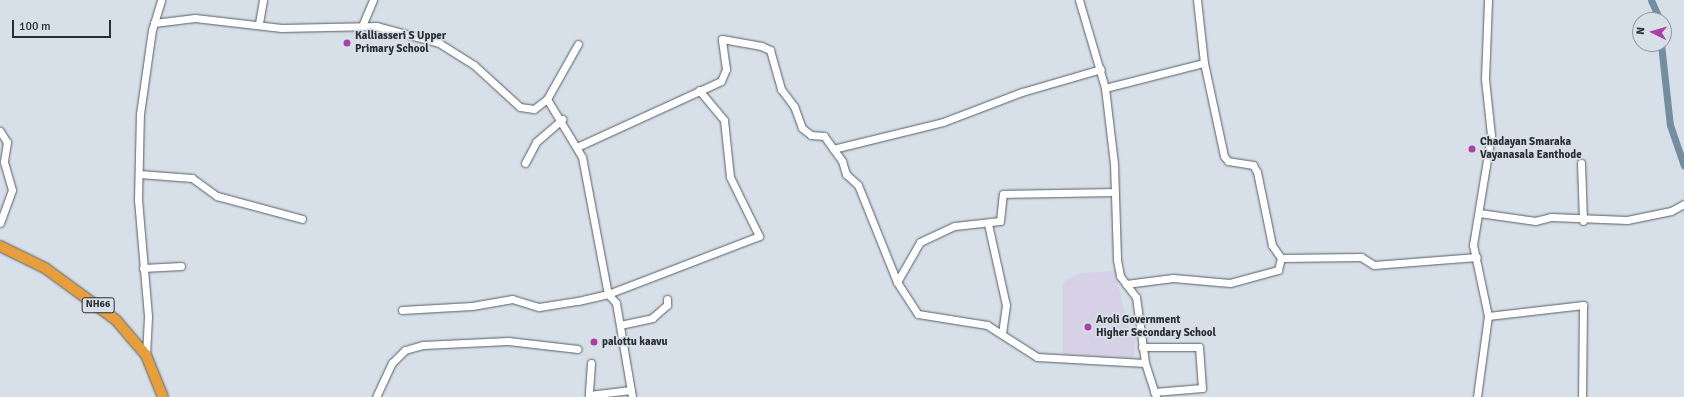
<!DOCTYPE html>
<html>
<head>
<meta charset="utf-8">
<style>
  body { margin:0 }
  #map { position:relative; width:1684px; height:397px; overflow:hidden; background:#d7e0e8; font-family:Signika,sans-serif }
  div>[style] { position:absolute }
  .education>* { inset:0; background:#d7d1e7 }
  .canal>* { height:7px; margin:-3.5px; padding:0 3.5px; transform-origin:3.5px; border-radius:3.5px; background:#748da1 }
  .roads { filter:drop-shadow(0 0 1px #565e65) drop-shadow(0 0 1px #565e65) }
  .minor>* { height:7px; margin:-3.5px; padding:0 3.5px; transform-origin:3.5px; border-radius:3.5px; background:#fff }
  .highway>* { height:10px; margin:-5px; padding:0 5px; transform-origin:5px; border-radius:5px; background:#e79e3d }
  .dots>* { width:11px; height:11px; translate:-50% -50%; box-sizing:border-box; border:2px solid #d7e0e8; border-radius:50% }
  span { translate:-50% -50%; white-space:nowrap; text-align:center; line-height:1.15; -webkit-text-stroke:3.5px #d7e0e8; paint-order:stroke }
  .shield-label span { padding:1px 3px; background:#d7e0e8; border:1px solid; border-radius:3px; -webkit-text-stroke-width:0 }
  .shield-label { font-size:10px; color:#2b2e31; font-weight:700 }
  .poi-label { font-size:11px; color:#2b2e31; font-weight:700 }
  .left { translate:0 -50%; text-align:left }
  .north { position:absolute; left:1632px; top:12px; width:40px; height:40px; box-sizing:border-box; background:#d7e0e8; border:1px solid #92999f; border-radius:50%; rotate:275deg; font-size:11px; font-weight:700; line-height:16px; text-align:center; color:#2b2e31 }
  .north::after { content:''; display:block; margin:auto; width:14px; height:18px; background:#aa42a5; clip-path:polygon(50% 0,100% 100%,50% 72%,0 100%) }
  .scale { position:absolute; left:12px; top:20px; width:99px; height:18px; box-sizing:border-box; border:2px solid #2b2e31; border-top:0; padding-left:5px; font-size:12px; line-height:14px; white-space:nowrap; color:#2b2e31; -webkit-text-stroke:3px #d7e0e8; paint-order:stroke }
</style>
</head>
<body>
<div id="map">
  <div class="education">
    <i style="clip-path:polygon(1115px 271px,1128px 326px,1136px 336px,1133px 360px,1063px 356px,1063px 282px,1081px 273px)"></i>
  </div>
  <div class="canal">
    <i style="left:1651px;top:0;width:22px;rotate:66deg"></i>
    <i style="left:1661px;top:44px;width:81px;rotate:83.7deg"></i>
    <i style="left:1670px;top:125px;width:43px;rotate:71.1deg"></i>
  </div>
  <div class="roads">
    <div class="minor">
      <i style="left:1079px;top:0;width:92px;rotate:73.5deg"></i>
      <i style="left:1105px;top:88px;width:76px;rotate:83.2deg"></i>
      <i style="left:1114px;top:163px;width:97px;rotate:88.2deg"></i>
      <i style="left:1117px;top:260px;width:16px;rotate:79deg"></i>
      <i style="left:1120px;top:276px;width:26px;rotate:53deg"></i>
      <i style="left:1136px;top:297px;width:67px;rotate:82.2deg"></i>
      <i style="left:1145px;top:363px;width:36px;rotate:72deg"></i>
      <i style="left:154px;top:23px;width:41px;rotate:-7deg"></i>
      <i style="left:195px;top:18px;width:87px;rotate:6.6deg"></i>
      <i style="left:281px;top:28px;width:95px;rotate:-1.2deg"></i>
      <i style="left:376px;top:26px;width:65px;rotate:15.1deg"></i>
      <i style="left:439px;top:43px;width:41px;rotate:32.2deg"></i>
      <i style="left:474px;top:65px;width:62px;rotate:42.4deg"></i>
      <i style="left:520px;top:107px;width:14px;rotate:8deg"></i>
      <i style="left:534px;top:109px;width:16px;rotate:-38deg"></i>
      <i style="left:547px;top:99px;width:68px;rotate:58.9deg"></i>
      <i style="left:582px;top:157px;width:139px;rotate:79.3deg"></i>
      <i style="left:608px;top:294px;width:12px;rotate:48deg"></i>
      <i style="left:616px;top:303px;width:95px;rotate:80.3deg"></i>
      <i style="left:259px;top:23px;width:23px;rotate:-80deg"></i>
      <i style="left:362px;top:26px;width:28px;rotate:-67deg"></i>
      <i style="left:1105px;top:88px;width:102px;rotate:-14.2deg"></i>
      <i style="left:1204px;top:63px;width:63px;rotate:-96.3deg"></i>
      <i style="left:547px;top:99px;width:63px;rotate:-60.6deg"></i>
      <i style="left:0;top:131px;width:13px;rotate:58deg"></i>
      <i style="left:7px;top:142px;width:20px;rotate:99deg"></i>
      <i style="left:4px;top:162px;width:29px;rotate:74deg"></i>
      <i style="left:12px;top:190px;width:35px;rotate:110deg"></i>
      <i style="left:577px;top:147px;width:158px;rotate:-24.6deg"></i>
      <i style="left:721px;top:81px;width:13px;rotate:-67deg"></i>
      <i style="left:726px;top:69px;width:30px;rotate:-98deg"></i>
      <i style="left:722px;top:39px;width:40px;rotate:10deg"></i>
      <i style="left:761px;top:46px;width:10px;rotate:24deg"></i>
      <i style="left:770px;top:50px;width:41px;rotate:74.2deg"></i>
      <i style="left:781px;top:89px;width:21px;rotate:53deg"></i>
      <i style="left:794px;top:106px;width:23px;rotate:70deg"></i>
      <i style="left:802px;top:128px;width:11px;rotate:38deg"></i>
      <i style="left:811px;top:135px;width:13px;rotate:4deg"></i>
      <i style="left:824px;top:136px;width:31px;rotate:54deg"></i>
      <i style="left:842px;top:161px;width:14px;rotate:73deg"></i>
      <i style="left:846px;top:174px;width:16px;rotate:43deg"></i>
      <i style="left:858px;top:185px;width:105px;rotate:68.1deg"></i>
      <i style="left:897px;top:282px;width:38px;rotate:57deg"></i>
      <i style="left:918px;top:314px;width:70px;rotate:9.1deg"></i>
      <i style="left:987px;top:325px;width:59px;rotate:32.6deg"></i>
      <i style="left:1037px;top:357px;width:108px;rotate:3.2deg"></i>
      <i style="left:833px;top:149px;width:113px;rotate:-13.8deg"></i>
      <i style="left:943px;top:122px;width:85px;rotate:-20.8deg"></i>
      <i style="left:1022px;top:92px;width:82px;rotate:-16.2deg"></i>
      <i style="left:525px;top:163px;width:24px;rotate:-62deg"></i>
      <i style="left:536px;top:142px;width:35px;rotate:-41deg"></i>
      <i style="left:1581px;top:163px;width:58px;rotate:88deg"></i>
      <i style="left:139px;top:174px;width:53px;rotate:4.3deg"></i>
      <i style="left:192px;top:178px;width:31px;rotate:36deg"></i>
      <i style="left:217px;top:196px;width:88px;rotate:15.1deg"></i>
      <i style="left:1479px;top:213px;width:57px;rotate:8.1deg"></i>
      <i style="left:1535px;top:221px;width:16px;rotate:-14deg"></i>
      <i style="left:1551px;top:217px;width:76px;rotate:2.3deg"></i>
      <i style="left:1627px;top:220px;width:45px;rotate:-11.6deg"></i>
      <i style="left:1671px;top:211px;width:15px;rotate:-28deg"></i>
      <i style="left:988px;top:224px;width:83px;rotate:77.5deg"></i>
      <i style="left:1006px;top:305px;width:28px;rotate:98deg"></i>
      <i style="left:1281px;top:258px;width:80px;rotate:-0.7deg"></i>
      <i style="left:1361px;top:257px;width:15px;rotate:32deg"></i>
      <i style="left:1374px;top:265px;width:103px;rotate:-4.4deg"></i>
      <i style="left:143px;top:268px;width:38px;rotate:-3deg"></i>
      <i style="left:897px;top:282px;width:46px;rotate:-60.1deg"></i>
      <i style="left:920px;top:242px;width:38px;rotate:-25deg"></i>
      <i style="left:955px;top:226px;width:45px;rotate:-6.3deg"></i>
      <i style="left:1000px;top:221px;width:27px;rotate:-84deg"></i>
      <i style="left:1003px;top:194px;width:110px;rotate:-1deg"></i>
      <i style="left:1126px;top:284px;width:47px;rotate:-7.3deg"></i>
      <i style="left:1173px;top:278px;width:57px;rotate:5deg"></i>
      <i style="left:1230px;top:283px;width:50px;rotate:-15.2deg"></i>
      <i style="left:1278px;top:270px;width:12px;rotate:-76deg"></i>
      <i style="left:1281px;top:258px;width:16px;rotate:-125deg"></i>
      <i style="left:1272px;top:245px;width:75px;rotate:-101.6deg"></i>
      <i style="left:1257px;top:172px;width:8px;rotate:-120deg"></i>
      <i style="left:1253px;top:165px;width:25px;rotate:-171deg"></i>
      <i style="left:1228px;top:161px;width:6px;rotate:-129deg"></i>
      <i style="left:1224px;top:156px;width:95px;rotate:-102.1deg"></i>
      <i style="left:402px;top:310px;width:70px;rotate:-3.3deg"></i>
      <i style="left:472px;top:306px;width:41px;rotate:-9.9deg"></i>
      <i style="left:512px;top:299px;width:28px;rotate:17deg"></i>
      <i style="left:539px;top:307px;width:39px;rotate:-9deg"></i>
      <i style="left:578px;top:301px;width:31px;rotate:-13deg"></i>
      <i style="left:608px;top:294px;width:162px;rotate:-21deg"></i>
      <i style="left:759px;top:236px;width:66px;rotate:-116.2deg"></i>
      <i style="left:730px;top:177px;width:57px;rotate:-96deg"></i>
      <i style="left:724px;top:120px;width:39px;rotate:-130deg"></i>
      <i style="left:1488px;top:316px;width:96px;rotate:-6.6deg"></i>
      <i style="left:1583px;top:305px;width:92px;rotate:90.6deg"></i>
      <i style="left:620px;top:325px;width:33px;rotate:-12deg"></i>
      <i style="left:652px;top:318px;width:20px;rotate:-41deg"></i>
      <i style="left:667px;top:305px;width:6px;rotate:-90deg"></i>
      <i style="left:1142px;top:347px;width:57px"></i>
      <i style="left:1199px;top:347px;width:41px;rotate:85.8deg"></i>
      <i style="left:1202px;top:388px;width:48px;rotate:175.2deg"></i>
      <i style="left:146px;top:355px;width:39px;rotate:-87deg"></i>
      <i style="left:148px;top:316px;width:116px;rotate:-94.9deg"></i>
      <i style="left:138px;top:200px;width:86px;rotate:-88.7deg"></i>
      <i style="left:140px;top:114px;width:85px;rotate:-81.9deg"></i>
      <i style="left:152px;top:30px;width:31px;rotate:-73deg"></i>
      <i style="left:591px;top:363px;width:32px;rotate:94deg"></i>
      <i style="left:589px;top:395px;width:42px;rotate:-6.8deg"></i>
      <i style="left:376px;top:397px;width:38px;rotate:-65deg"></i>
      <i style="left:392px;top:363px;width:18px;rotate:-45deg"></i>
      <i style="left:405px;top:350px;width:19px;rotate:-16deg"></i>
      <i style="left:423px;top:345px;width:85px;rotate:-2.7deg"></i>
      <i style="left:508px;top:341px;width:70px;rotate:6.5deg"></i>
      <i style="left:1477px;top:397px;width:82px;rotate:-82.3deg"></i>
      <i style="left:1488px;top:316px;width:73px;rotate:-101.9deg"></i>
      <i style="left:1473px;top:245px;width:111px;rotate:-80.7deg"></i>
      <i style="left:1491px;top:135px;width:56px;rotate:-96.1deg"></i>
      <i style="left:1485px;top:79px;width:79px;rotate:-87.8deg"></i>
    </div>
    <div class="highway">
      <i style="left:0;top:246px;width:50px;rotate:26.1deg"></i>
      <i style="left:45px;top:268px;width:88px;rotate:36.2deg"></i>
      <i style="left:116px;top:320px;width:46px;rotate:49.4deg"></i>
      <i style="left:146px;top:355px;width:45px;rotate:68deg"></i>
    </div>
  </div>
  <div class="dots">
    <i style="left:347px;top:43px;background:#aa42a5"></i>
    <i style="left:1472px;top:149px;background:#aa42a5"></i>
    <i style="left:1088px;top:327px;background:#aa42a5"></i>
    <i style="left:594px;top:342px;background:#aa42a5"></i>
  </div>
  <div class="shield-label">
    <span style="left:98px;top:305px">NH66</span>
  </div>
  <div class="poi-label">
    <span class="left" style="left:355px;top:43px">Kalliasseri S Upper<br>Primary School</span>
    <span class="left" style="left:1480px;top:149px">Chadayan Smaraka<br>Vayanasala Eanthode</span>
    <span class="left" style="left:1096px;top:327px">Aroli Government<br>Higher Secondary School</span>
    <span class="left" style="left:602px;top:342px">palottu kaavu</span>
  </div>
  <div class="north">N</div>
  <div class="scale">100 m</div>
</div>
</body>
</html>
